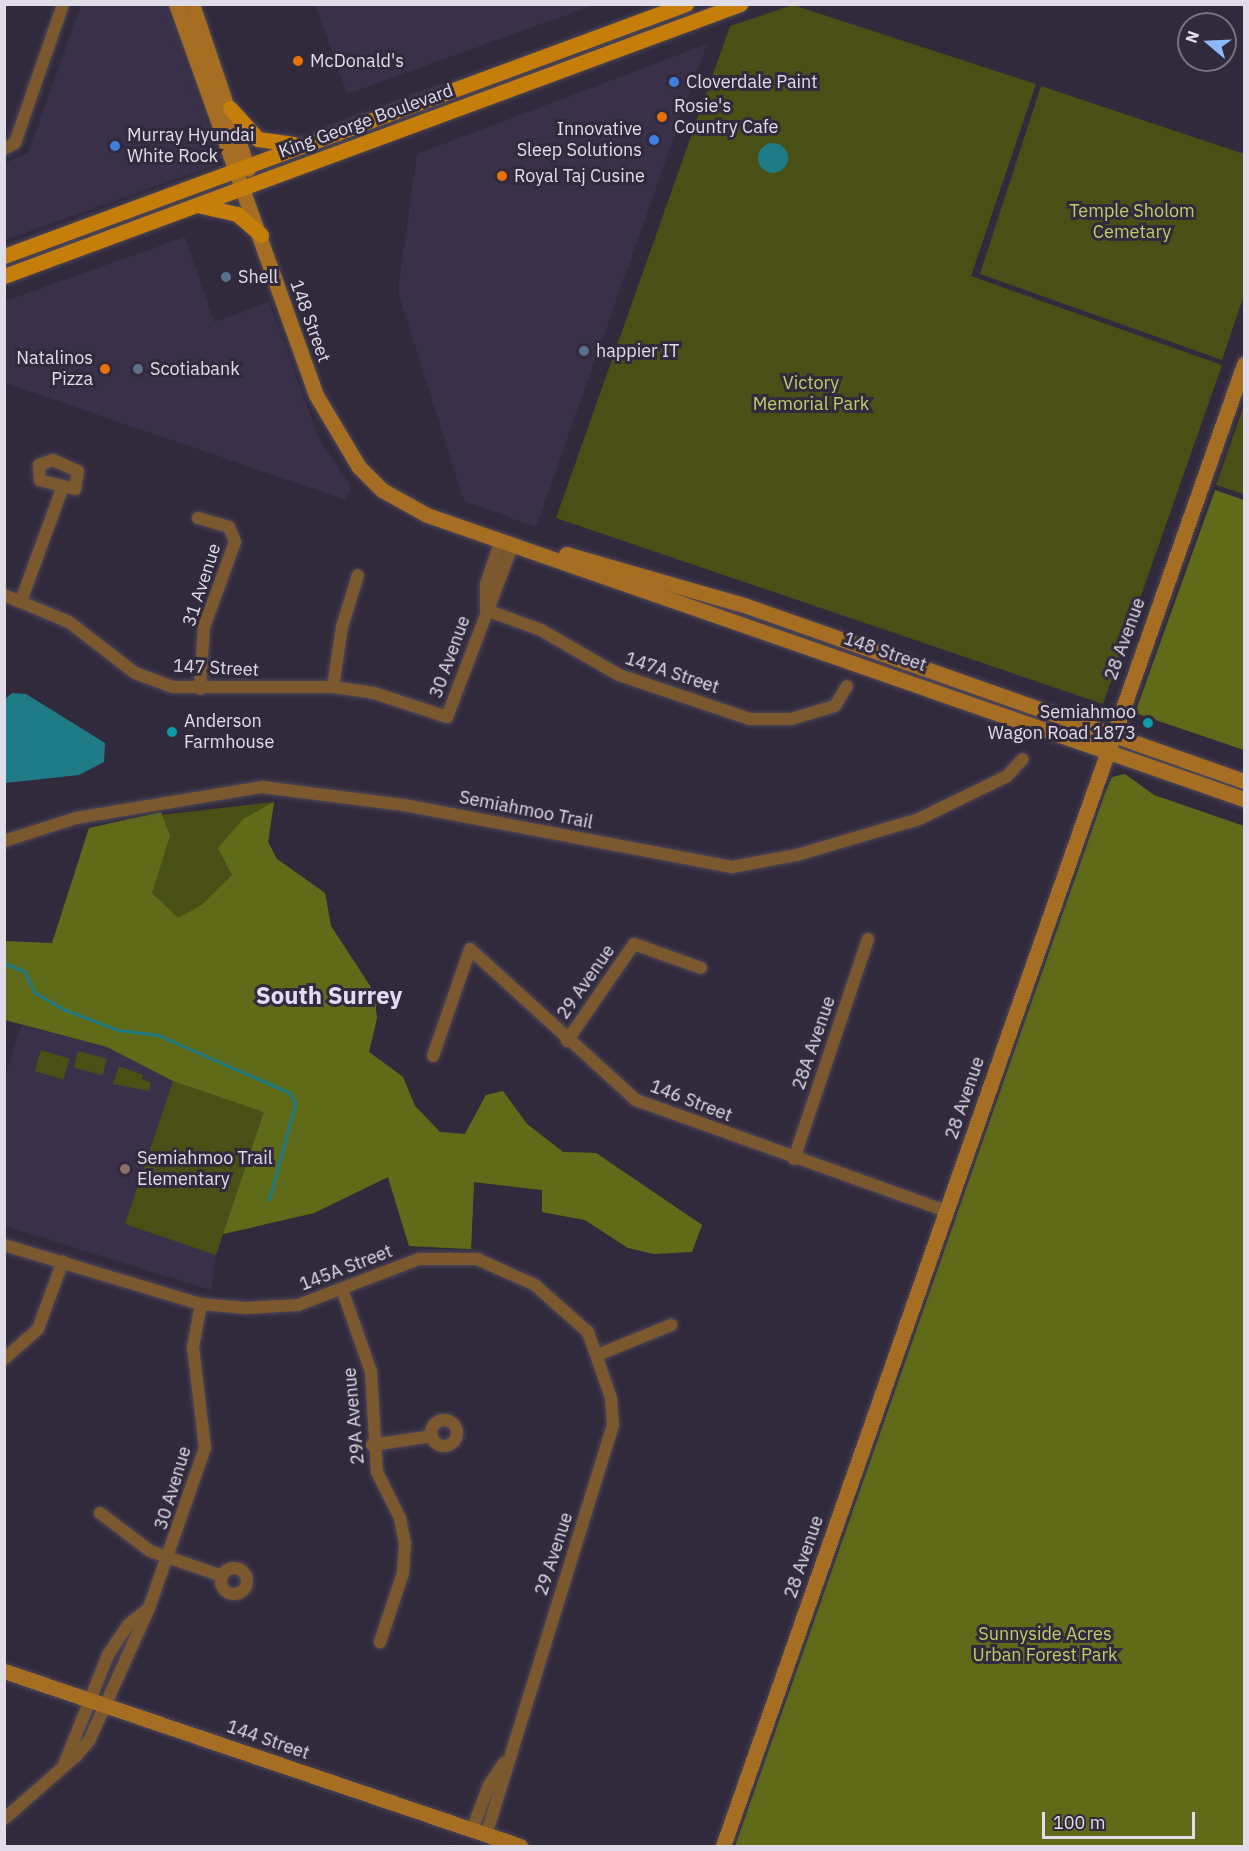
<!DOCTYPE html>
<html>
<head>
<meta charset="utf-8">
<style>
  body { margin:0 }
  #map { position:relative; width:1249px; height:1851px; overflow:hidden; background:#312a3d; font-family:"IBM Plex Sans",sans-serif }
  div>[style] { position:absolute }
  .built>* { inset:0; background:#3a3049 }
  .green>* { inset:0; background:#485015; transform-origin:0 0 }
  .forest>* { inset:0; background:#606b19 }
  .water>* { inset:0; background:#1f7c87 }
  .round { border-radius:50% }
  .stream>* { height:3px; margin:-1.5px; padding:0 1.5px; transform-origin:1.5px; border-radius:1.5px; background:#1f7c87 }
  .roads { filter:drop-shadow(0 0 2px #4d4658) drop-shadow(0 0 2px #4d4658) }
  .street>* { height:12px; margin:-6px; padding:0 6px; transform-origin:6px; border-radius:6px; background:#7b582e }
  .street>.ring { margin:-6px; padding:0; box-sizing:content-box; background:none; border:12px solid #7b582e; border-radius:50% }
  .secondary>* { height:15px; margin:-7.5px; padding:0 7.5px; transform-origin:7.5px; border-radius:7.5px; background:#a56e23 }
  .primary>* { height:15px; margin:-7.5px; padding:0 7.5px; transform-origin:7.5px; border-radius:7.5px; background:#c67e0a }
  .dots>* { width:16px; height:16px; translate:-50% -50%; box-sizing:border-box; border:3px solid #312a3d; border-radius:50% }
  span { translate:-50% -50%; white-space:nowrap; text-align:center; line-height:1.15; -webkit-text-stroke:6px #312a3d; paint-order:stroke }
  .poi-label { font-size:18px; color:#e0dce8 }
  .left { translate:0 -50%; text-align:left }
  .right { translate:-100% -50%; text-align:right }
  .street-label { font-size:18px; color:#e0dce8 }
  .park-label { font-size:18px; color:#becf63 }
  .district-label { font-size:24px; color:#e4dbf4; font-weight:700 }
  .frame { position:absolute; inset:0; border:6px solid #e0dce8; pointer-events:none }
  .north { position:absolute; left:1177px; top:12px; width:60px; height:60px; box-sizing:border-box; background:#312a3d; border:2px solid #777181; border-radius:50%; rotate:289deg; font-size:16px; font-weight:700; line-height:24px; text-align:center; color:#e0dce8 }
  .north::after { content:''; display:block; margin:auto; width:21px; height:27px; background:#8db9fc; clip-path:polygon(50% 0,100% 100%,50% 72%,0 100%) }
  .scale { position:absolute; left:1042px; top:1812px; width:153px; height:27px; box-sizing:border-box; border:3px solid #e0dce8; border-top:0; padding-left:8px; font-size:18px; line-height:21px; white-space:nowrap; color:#e0dce8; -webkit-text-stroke:4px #312a3d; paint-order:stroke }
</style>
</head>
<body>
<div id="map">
  <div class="built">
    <i style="clip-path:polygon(315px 4px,594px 4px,594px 5px,347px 94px)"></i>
    <i style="clip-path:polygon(81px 5px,166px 5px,221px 163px,5px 240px,5px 163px,28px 153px)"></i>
    <i style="clip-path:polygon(707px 44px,536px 527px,464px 501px,398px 291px,417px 154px)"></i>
    <i style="clip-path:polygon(185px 237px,214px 322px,269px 302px,319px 439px,351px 486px,346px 500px,5px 383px,5px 301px)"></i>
    <i style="clip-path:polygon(21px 1025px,107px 1047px,173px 1081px,264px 1112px,216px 1255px,211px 1290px,5px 1226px,5px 1076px)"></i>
  </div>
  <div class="green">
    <i style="clip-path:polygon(793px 5px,1036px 84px,971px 276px,1222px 365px,1103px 704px,556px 518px,730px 26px)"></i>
    <i style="clip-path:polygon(1041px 86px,1244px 154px,1244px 295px,1222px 360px,980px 274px)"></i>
    <i style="clip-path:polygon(1244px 405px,1244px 494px,1216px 485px)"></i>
    <i style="clip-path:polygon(274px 802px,268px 842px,277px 859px,325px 893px,331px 926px,374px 992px,377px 1018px,369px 1052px,403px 1077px,415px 1106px,440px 1132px,465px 1134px,486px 1095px,503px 1091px,527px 1124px,563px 1152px,596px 1153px,702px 1225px,628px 1248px,585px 1220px,542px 1212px,542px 1190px,474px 1182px,471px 1249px,409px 1246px,388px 1177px,314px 1213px,223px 1234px,216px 1255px,125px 1224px,173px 1081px,138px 1063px,126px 819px)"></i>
    <i style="left:41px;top:1050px;width:30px;height:22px;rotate:17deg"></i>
    <i style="left:78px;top:1051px;width:30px;height:17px;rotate:15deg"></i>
    <i style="clip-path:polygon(119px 1066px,143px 1075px,142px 1079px,151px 1083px,149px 1091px,113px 1084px)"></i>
  </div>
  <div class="forest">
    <i style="clip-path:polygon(1215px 490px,1244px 500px,1244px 750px,1135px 713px)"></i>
    <i style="clip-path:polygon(1125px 774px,1154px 795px,1244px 826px,1244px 1846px,735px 1846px,1105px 793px,1112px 777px)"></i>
    <i style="clip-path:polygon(274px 802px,268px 842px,277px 859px,325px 893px,331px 926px,374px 992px,377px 1018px,369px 1052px,403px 1077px,415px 1106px,440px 1132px,465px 1134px,486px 1095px,503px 1091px,527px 1124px,563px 1152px,596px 1153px,702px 1225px,692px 1252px,654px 1254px,628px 1248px,585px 1220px,542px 1212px,542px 1190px,474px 1182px,471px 1249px,409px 1246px,388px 1177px,314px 1213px,223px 1234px,264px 1112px,173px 1081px,107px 1047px,5px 1020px,5px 941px,52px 943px,89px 828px,161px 812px,170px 836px,152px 893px,178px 918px,202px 905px,232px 875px,218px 848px,243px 819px)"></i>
  </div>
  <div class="water">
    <i class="round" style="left:758px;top:143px;width:30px;height:30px"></i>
    <i style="clip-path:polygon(12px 693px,26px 694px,105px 743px,104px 762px,79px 775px,5px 783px,5px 699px)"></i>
  </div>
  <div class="stream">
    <i style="left:4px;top:963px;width:23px;rotate:23deg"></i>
    <i style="left:25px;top:972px;width:22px;rotate:66deg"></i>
    <i style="left:34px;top:992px;width:34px;rotate:30deg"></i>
    <i style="left:63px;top:1009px;width:59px;rotate:20.9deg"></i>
    <i style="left:118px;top:1030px;width:40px;rotate:7.1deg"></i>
    <i style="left:158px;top:1035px;width:144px;rotate:23.7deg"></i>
    <i style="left:290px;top:1093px;width:12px;rotate:66deg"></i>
    <i style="left:295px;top:1104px;width:99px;rotate:105.2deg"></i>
  </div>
  <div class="roads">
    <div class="street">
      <i style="left:4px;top:149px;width:13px;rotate:-29deg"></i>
      <i style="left:15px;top:143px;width:147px;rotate:-70.9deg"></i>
      <i style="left:53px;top:460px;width:27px;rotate:24deg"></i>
      <i style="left:78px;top:471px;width:18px;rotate:99deg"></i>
      <i style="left:75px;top:489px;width:36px;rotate:-166deg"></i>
      <i style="left:40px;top:480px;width:15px;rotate:-94deg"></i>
      <i style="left:39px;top:465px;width:15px;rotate:-20deg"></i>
      <i style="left:198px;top:518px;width:32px;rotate:16deg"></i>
      <i style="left:229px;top:527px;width:16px;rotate:68deg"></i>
      <i style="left:235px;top:542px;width:90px;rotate:110deg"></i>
      <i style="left:204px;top:627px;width:62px;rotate:93.7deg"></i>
      <i style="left:4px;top:595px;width:70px;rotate:22.6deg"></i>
      <i style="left:69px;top:622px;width:83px;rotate:37.7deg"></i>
      <i style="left:135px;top:673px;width:40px;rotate:20.2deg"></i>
      <i style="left:173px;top:687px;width:160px"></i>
      <i style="left:333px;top:687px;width:41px;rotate:8.3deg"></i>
      <i style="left:374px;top:693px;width:77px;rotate:18.2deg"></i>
      <i style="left:447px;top:717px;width:185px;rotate:-69.1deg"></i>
      <i style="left:21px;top:601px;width:119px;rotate:-69.9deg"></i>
      <i style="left:486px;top:608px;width:24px;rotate:-90deg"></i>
      <i style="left:486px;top:584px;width:46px;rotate:-71.2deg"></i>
      <i style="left:486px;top:610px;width:59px;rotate:20deg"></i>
      <i style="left:541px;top:630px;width:90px;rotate:30deg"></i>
      <i style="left:619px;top:675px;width:138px;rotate:18.6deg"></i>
      <i style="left:750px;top:719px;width:41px"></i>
      <i style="left:791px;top:719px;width:46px;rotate:-16.5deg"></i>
      <i style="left:835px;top:706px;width:23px;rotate:-59deg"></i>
      <i style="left:333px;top:687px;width:61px;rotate:-81.5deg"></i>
      <i style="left:342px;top:627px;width:54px;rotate:-72.9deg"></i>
      <i style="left:4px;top:841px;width:76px;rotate:-17.7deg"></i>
      <i style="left:76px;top:818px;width:189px;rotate:-9.5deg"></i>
      <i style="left:262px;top:787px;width:143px;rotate:7.2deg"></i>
      <i style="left:404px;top:805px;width:334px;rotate:10.7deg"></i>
      <i style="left:732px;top:867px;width:66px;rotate:-10.5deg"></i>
      <i style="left:797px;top:855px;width:127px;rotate:-16.4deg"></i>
      <i style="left:919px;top:819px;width:98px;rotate:-26deg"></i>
      <i style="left:1007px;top:776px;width:23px;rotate:-47deg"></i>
      <i style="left:567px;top:1041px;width:118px;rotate:-55.4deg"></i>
      <i style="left:634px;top:944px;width:71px;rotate:19.7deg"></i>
      <i style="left:433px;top:1056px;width:113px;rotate:-70.9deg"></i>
      <i style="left:470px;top:949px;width:224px;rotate:42.3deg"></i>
      <i style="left:636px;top:1100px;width:329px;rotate:19.7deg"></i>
      <i style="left:794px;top:1159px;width:232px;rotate:-71.4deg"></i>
      <i style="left:4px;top:1245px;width:206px;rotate:16.7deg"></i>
      <i style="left:201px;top:1304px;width:45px;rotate:5.1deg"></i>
      <i style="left:246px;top:1308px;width:52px;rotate:-3.3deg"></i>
      <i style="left:298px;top:1305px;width:129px;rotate:-20.8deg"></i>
      <i style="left:419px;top:1259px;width:58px"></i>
      <i style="left:477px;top:1259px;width:64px;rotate:24.1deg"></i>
      <i style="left:535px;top:1285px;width:71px;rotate:41.6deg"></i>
      <i style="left:588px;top:1332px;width:70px;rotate:70.8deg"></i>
      <i style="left:611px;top:1398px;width:27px;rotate:86deg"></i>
      <i style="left:613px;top:1425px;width:429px;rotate:107.2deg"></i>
      <i style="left:342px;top:1289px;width:88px;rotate:70.7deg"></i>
      <i style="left:371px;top:1372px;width:100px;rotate:86.6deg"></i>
      <i style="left:377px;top:1472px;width:51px;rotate:63.4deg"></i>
      <i style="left:400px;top:1518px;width:26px;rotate:79deg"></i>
      <i style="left:405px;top:1544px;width:29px;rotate:94deg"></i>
      <i style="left:403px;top:1573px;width:73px;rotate:108.4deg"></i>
      <i style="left:600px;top:1354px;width:77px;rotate:-22.2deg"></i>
      <i style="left:4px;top:1359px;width:45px;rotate:-41.4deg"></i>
      <i style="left:38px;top:1329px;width:72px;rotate:-69.8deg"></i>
      <i class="ring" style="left:431px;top:1420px;width:14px;height:14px"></i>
      <i style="left:372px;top:1445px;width:61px;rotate:-8.5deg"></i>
      <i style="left:100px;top:1513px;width:63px;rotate:37.2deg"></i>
      <i style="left:150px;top:1551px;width:76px;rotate:19.1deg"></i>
      <i class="ring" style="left:221px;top:1568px;width:14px;height:14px"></i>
      <i style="left:149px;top:1608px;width:170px;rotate:-70.7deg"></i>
      <i style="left:205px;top:1448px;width:102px;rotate:-96.8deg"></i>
      <i style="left:193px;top:1347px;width:44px;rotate:-79.5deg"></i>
      <i style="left:4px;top:1819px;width:96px;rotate:-41.2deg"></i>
      <i style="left:76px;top:1756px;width:20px;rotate:-49deg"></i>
      <i style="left:89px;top:1741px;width:146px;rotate:-65.7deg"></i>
      <i style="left:149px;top:1608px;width:27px;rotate:141deg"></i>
      <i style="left:128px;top:1625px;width:36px;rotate:124deg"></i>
      <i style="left:108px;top:1655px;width:118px;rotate:111.8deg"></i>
      <i style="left:472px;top:1830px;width:48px;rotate:-69.3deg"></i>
      <i style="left:489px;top:1785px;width:27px;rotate:-56deg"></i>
    </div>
    <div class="secondary">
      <i style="left:176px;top:4px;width:415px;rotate:70.3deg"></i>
      <i style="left:316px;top:395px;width:84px;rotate:59.2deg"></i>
      <i style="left:359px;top:467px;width:33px;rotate:45deg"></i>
      <i style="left:382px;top:490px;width:51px;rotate:29.1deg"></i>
      <i style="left:427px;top:515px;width:865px;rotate:19.17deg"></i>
      <i style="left:192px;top:4px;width:174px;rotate:71.3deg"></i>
      <i style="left:566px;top:554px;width:185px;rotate:16deg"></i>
      <i style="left:744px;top:605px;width:530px;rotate:19.39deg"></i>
      <i style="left:4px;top:1671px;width:545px;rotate:18.73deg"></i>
      <i style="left:723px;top:1846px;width:1571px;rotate:-70.63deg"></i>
    </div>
    <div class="primary">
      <i style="left:230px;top:108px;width:42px;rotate:47.9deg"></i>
      <i style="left:258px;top:139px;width:36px;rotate:8deg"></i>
      <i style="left:197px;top:205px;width:41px;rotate:12.7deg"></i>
      <i style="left:237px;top:214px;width:32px;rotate:41deg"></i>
      <i style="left:4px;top:256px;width:727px;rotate:-20.28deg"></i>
      <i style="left:4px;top:276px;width:785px;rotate:-20.28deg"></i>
    </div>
  </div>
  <div class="dots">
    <i style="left:298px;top:61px;background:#e8710a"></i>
    <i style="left:674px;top:82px;background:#3f7fe0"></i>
    <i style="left:662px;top:117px;background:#e8710a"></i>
    <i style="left:654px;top:140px;background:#3f7fe0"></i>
    <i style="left:115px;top:146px;background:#3f7fe0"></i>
    <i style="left:502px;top:176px;background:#e8710a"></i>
    <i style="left:226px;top:277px;background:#5c6f8a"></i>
    <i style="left:584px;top:351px;background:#5c6f8a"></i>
    <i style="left:105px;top:369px;background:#e8710a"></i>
    <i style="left:138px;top:369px;background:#5c6f8a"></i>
    <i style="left:1148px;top:723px;background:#0f9aa8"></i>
    <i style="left:172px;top:732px;background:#0f9aa8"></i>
    <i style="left:125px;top:1169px;background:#8d6e63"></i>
  </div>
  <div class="poi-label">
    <span class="left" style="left:310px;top:61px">McDonald's</span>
    <span class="left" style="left:686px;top:82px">Cloverdale Paint</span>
    <span class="left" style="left:674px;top:117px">Rosie's<br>Country Cafe</span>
    <span class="right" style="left:642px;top:140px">Innovative<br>Sleep Solutions</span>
    <span class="left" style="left:127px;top:146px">Murray Hyundai<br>White Rock</span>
    <span class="left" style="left:514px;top:176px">Royal Taj Cusine</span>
    <span class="left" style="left:238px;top:277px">Shell</span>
    <span class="left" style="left:596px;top:351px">happier IT</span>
    <span class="right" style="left:93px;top:369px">Natalinos<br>Pizza</span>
    <span class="left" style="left:150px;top:369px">Scotiabank</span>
    <span class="right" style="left:1136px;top:723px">Semiahmoo<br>Wagon Road 1873</span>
    <span class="left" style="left:184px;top:732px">Anderson<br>Farmhouse</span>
    <span class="left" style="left:137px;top:1169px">Semiahmoo Trail<br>Elementary</span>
  </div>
  <div class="street-label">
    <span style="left:366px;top:121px;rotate:-20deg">King George Boulevard</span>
    <span style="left:310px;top:321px;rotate:70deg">148 Street</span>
    <span style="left:202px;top:585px;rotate:-72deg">31 Avenue</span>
    <span style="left:1125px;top:639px;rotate:-70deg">28 Avenue</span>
    <span style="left:885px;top:652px;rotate:19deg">148 Street</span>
    <span style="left:450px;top:657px;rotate:-70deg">30 Avenue</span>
    <span style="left:216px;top:668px;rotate:3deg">147 Street</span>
    <span style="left:672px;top:673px;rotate:18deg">147A Street</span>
    <span style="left:526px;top:810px;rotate:11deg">Semiahmoo Trail</span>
    <span style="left:586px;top:982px;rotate:-55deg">29 Avenue</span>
    <span style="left:814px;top:1043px;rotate:-71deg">28A Avenue</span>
    <span style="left:965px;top:1098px;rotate:-71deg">28 Avenue</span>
    <span style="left:691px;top:1101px;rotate:21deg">146 Street</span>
    <span style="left:346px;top:1268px;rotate:-21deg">145A Street</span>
    <span style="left:354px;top:1416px;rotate:-95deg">29A Avenue</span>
    <span style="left:173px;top:1488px;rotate:-73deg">30 Avenue</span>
    <span style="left:554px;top:1554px;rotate:-72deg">29 Avenue</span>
    <span style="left:804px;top:1557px;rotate:-71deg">28 Avenue</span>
    <span style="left:268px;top:1740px;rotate:19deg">144 Street</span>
  </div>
  <div class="park-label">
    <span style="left:1132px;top:222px">Temple Sholom<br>Cemetary</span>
    <span style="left:811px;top:394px">Victory<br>Memorial Park</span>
    <span style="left:1045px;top:1645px">Sunnyside Acres<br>Urban Forest Park</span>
  </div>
  <div class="district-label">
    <span style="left:329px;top:996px">South Surrey</span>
  </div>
  <div class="frame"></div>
  <div class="north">N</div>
  <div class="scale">100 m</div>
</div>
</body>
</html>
